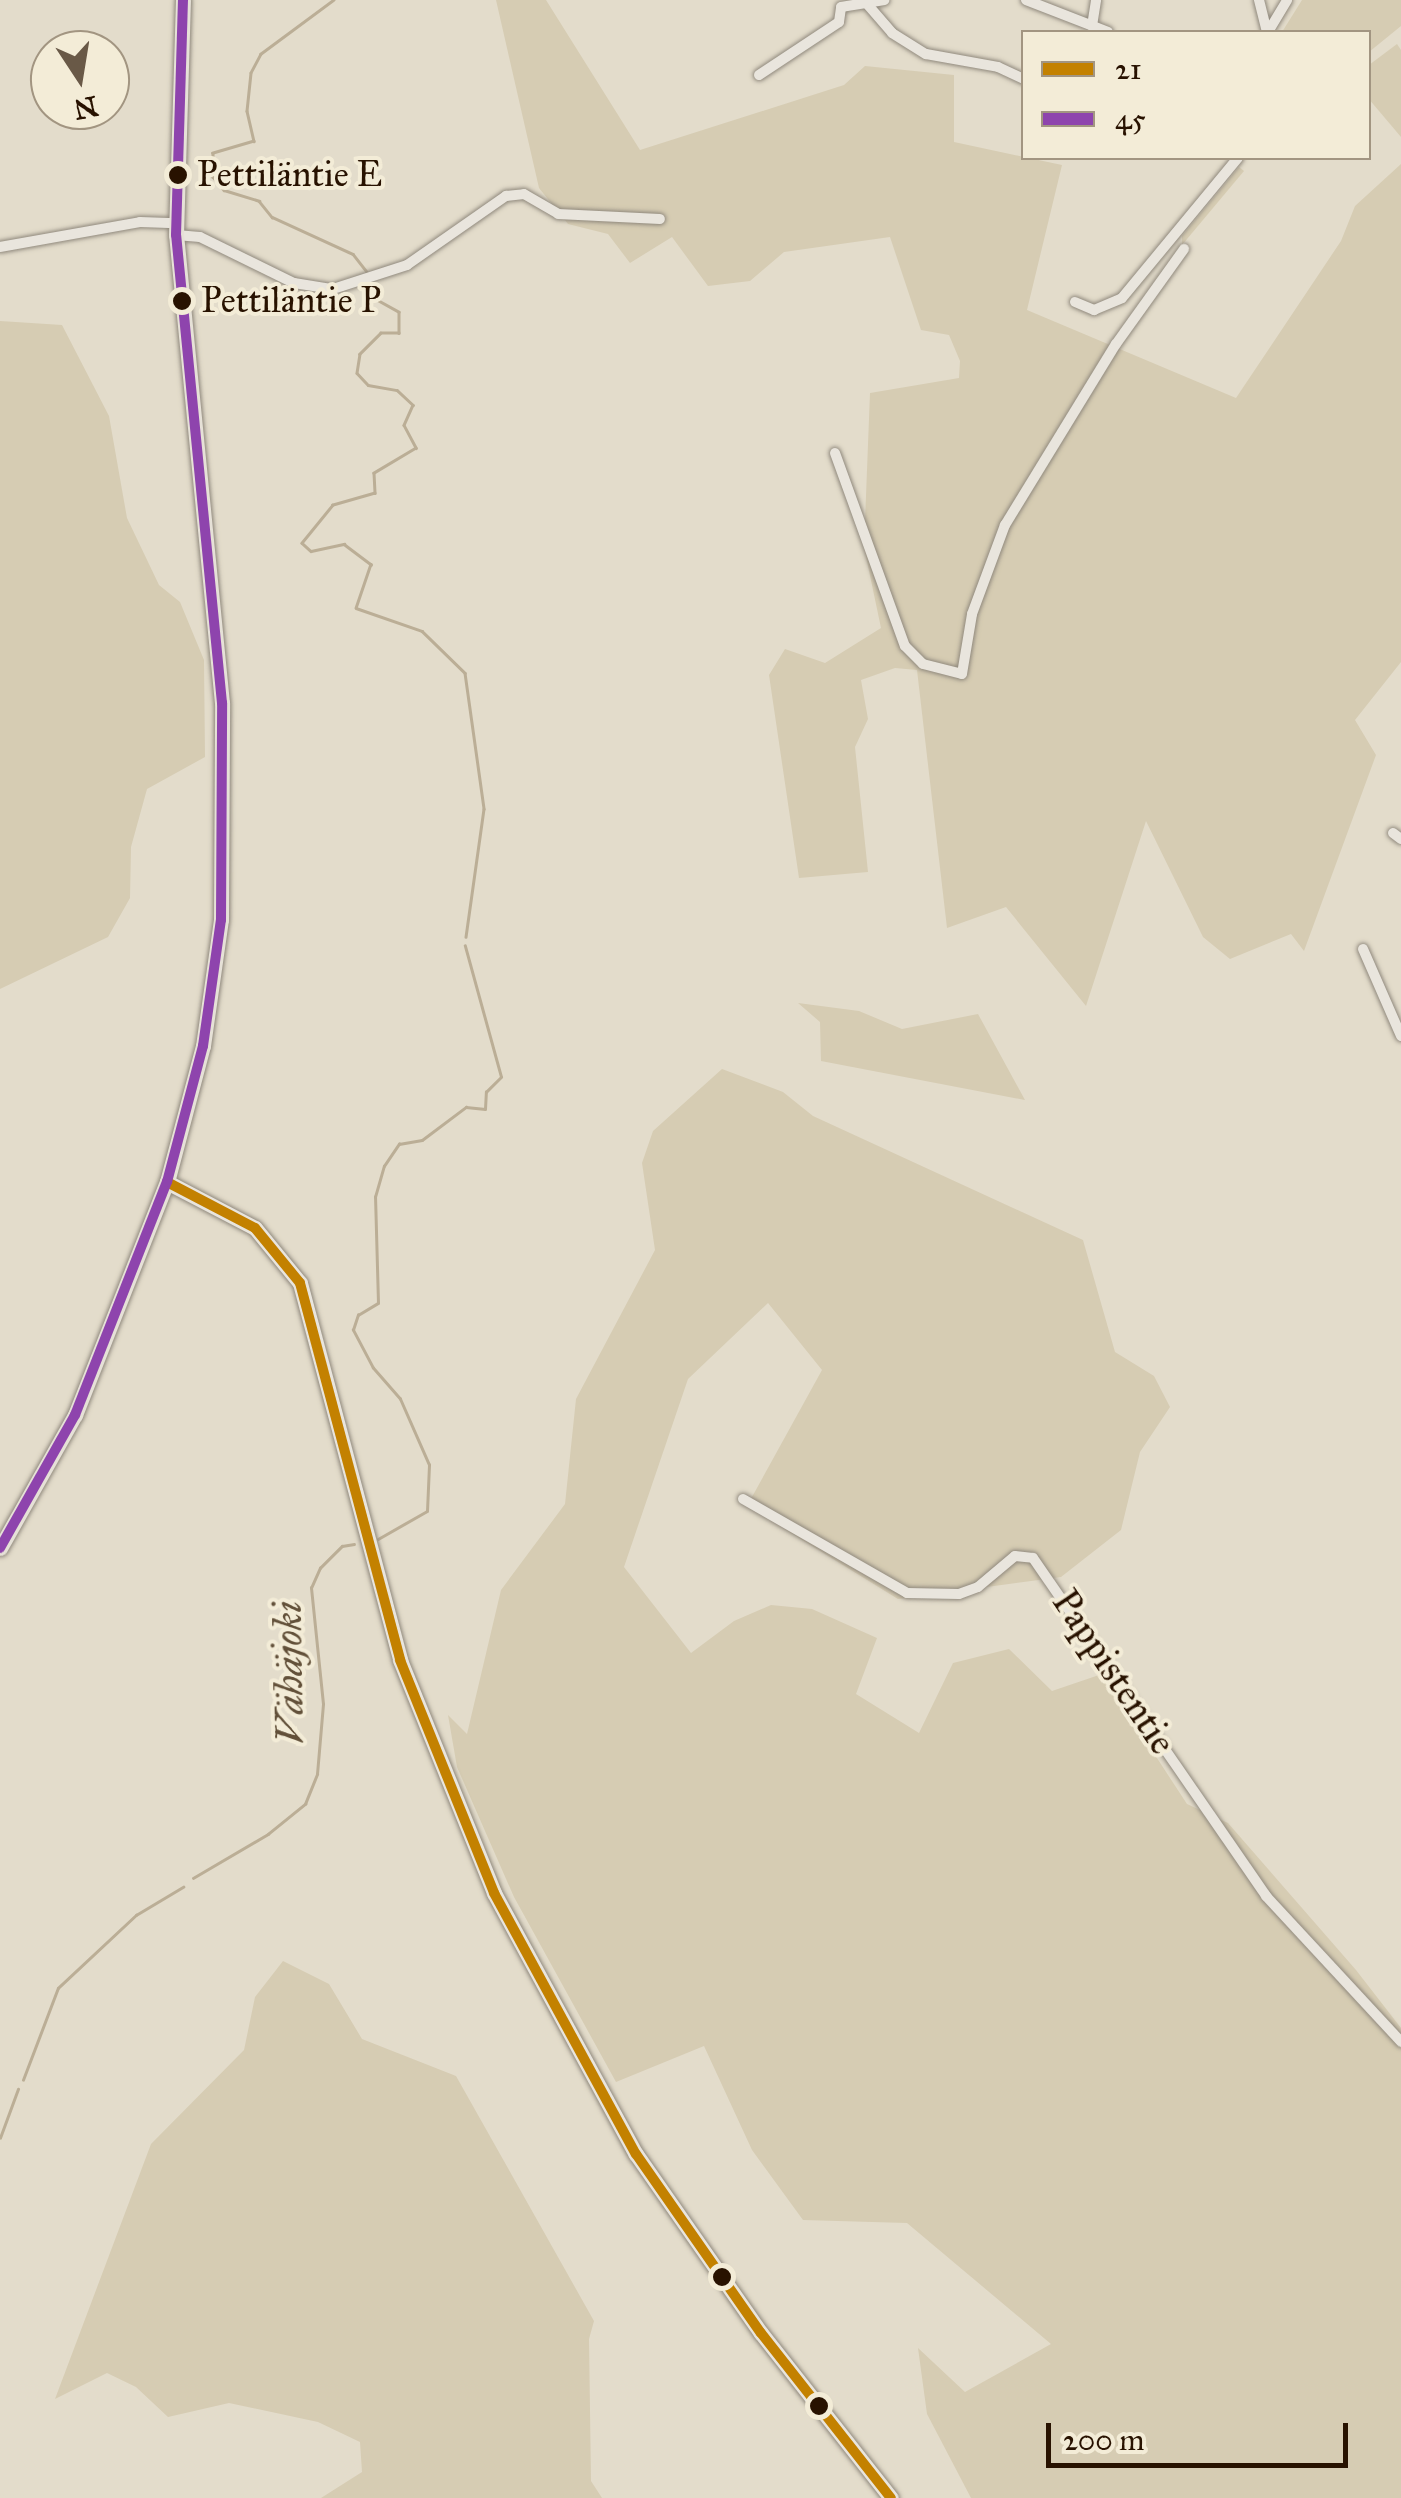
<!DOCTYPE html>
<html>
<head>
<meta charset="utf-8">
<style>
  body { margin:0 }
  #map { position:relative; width:1401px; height:2498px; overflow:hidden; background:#e3dccb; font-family:"IM FELL Great Primer",serif }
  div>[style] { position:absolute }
  .green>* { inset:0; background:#d6ccb3 }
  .stream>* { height:2.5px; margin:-1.25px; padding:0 1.25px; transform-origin:1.25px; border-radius:1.25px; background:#bbae96 }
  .roads { filter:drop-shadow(0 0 2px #90897d) drop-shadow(0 0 2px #90897d) }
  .street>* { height:10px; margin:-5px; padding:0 5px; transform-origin:5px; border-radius:5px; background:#e9e5dd }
  .secondary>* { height:15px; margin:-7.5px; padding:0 7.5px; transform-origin:7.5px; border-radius:7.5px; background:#e9e5dd }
  .primary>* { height:15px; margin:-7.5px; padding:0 7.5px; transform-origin:7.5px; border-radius:7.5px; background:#e6e1d7 }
  .bus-1>* { height:10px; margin:-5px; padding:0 5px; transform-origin:5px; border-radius:5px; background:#c38100 }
  .bus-2>* { height:10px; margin:-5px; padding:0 5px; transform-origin:5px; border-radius:5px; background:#8e44ad }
  .dots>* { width:28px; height:28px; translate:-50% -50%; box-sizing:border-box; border:5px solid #f3ecd7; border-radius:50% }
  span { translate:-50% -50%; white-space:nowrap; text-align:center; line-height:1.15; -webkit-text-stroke:8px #f3ecd7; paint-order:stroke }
  .bus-label { font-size:36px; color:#281200 }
  .left { translate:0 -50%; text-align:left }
  .street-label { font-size:38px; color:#281200 }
  .water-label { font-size:40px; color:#625039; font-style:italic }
  .legend { position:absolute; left:1021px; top:30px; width:350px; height:130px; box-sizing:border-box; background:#f3ecd7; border:2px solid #a29581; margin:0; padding:12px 18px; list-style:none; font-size:30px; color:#281200 }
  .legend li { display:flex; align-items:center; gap:20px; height:50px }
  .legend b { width:50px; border:2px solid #a29581 }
  .north { position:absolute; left:30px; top:30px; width:100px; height:100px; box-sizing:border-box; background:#f3ecd7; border:2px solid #a29581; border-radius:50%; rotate:168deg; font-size:28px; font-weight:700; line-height:40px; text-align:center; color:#281200 }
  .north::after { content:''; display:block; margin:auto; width:35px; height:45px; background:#695947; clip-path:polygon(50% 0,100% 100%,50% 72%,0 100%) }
  .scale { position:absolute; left:1046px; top:2423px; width:302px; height:45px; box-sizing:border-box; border:5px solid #281200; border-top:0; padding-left:12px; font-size:30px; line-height:35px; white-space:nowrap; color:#281200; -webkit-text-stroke:8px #f3ecd7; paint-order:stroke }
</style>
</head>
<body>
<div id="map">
  <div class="green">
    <i style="clip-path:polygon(496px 0,546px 0,640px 150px,844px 85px,865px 66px,954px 75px,954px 142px,1062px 165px,1027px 310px,1236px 398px,1341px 241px,1355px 206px,1401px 164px,1401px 662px,1355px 720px,1376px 755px,1304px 951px,1291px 934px,1230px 959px,1203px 937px,1146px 821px,1086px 1006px,1006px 907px,947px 928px,917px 670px,895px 668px,861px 680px,868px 719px,855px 747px,868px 872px,799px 878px,769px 675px,785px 649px,825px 663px,881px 628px,864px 547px,870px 393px,959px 378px,960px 361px,949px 335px,921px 330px,890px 237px,784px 252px,750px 281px,708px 286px,672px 237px,630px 263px,608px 234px,568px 224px,539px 188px)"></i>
    <i style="clip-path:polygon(1302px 0,1401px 0,1401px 26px,1369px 52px,1368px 32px,1282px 32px)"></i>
    <i style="clip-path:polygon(1397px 44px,1401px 50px,1401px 137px,1368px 98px,1369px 65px)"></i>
    <i style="clip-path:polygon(1239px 167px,1244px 171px,1182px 245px,1182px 236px)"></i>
    <i style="clip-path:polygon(0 321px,62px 325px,109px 416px,127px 518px,159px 585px,180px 602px,204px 660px,205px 757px,147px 789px,131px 847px,130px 898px,108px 937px,0 989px)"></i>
    <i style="clip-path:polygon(798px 1003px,859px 1011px,902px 1029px,978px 1014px,1025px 1100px,821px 1061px,820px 1022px)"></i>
    <i style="clip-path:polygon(722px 1069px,783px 1092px,813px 1116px,1083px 1240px,1115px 1352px,1154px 1376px,1170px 1407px,1140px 1452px,1121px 1530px,1061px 1577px,898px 1599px,747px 1506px,822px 1370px,768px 1303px,688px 1379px,624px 1567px,691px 1653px,734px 1621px,771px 1605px,812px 1609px,877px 1638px,856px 1694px,919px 1733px,953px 1663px,1009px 1649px,1052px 1691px,1102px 1674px,1187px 1804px,1228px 1823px,1356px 1970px,1401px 2028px,1401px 2498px,971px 2498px,927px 2414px,918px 2348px,965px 2392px,1051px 2344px,907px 2223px,803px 2220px,752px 2150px,704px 2046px,616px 2082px,514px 1897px,457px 1767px,448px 1715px,467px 1734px,501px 1590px,565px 1504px,576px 1399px,655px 1250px,642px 1163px,653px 1131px)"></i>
    <i style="clip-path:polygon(283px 1961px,329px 1984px,362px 2039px,456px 2076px,594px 2321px,589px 2339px,591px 2481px,602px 2498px,321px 2498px,362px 2472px,360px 2442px,318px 2422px,229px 2403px,168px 2417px,136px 2387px,107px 2373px,55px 2399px,151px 2144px,244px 2050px,255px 1997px)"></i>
  </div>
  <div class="stream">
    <i style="left:334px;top:0;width:91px;rotate:143.5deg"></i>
    <i style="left:261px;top:54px;width:21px;rotate:118deg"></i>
    <i style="left:251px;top:73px;width:38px;rotate:96deg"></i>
    <i style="left:247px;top:111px;width:31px;rotate:77deg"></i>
    <i style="left:254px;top:141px;width:43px;rotate:163.7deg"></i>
    <i style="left:213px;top:153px;width:24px;rotate:90deg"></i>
    <i style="left:213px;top:177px;width:17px;rotate:50deg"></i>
    <i style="left:224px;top:190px;width:37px;rotate:17deg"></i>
    <i style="left:259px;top:201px;width:21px;rotate:51deg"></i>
    <i style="left:272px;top:217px;width:89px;rotate:24.6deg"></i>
    <i style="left:353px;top:254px;width:23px;rotate:52deg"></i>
    <i style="left:368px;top:283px;width:18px;rotate:63deg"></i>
    <i style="left:376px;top:299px;width:26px;rotate:29deg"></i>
    <i style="left:399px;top:312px;width:21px;rotate:90deg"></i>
    <i style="left:399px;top:333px;width:18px;rotate:180deg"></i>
    <i style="left:381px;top:333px;width:30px;rotate:135deg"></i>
    <i style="left:360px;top:354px;width:19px;rotate:99deg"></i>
    <i style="left:357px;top:373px;width:16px;rotate:47deg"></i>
    <i style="left:368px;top:385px;width:29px;rotate:10deg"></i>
    <i style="left:397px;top:390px;width:22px;rotate:43deg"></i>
    <i style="left:413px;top:405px;width:22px;rotate:114deg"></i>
    <i style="left:404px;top:425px;width:26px;rotate:62deg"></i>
    <i style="left:416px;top:448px;width:49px;rotate:149.2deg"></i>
    <i style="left:374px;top:473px;width:20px;rotate:87deg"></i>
    <i style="left:375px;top:493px;width:44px;rotate:164.1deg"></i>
    <i style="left:333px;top:505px;width:49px;rotate:129.2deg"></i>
    <i style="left:302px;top:543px;width:12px;rotate:42deg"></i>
    <i style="left:311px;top:551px;width:34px;rotate:-12deg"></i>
    <i style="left:344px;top:544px;width:34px;rotate:37deg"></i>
    <i style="left:371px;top:564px;width:46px;rotate:108.8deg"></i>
    <i style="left:356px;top:608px;width:70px;rotate:19.2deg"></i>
    <i style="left:422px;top:631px;width:60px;rotate:44.3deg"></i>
    <i style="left:465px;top:673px;width:137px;rotate:82deg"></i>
    <i style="left:484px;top:809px;width:129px;rotate:98deg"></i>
    <i style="left:378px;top:1539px;width:56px;rotate:-29.7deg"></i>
    <i style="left:427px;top:1511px;width:46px;rotate:-87.5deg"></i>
    <i style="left:429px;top:1465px;width:72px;rotate:-113.7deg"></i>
    <i style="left:400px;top:1399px;width:41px;rotate:-131.1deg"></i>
    <i style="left:373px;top:1368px;width:43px;rotate:-117.8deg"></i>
    <i style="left:353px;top:1330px;width:16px;rotate:-72deg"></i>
    <i style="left:358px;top:1315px;width:23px;rotate:-31deg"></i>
    <i style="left:378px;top:1303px;width:106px;rotate:-91.6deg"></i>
    <i style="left:375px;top:1197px;width:32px;rotate:-74deg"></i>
    <i style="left:384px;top:1166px;width:27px;rotate:-56deg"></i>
    <i style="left:399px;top:1144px;width:23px;rotate:-10deg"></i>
    <i style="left:422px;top:1140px;width:55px;rotate:-36.9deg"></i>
    <i style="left:466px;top:1107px;width:19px;rotate:6deg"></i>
    <i style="left:485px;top:1109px;width:17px;rotate:-87deg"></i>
    <i style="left:486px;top:1092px;width:21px;rotate:-45deg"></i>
    <i style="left:501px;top:1077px;width:136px;rotate:-105.4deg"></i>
    <i style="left:193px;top:1878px;width:87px;rotate:-30.4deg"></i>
    <i style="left:268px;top:1834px;width:48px;rotate:-39deg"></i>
    <i style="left:305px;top:1804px;width:32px;rotate:-68deg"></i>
    <i style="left:317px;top:1774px;width:70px;rotate:-85.1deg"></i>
    <i style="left:323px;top:1704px;width:117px;rotate:-95.9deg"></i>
    <i style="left:311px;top:1588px;width:22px;rotate:-66deg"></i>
    <i style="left:320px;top:1568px;width:31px;rotate:-45deg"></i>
    <i style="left:342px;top:1546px;width:12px;rotate:-9deg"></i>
    <i style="left:23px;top:2080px;width:98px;rotate:-69.2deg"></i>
    <i style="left:58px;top:1988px;width:107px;rotate:-43.1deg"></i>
    <i style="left:136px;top:1915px;width:55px;rotate:-30.8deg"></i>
    <i style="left:0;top:2138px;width:52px;rotate:-69.8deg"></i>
  </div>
  <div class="roads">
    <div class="street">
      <i style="left:1026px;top:0;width:88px;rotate:21.3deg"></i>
      <i style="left:1259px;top:0;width:33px;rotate:76deg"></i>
      <i style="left:868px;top:5px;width:37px;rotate:49deg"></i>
      <i style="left:892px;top:33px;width:40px;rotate:32deg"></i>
      <i style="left:926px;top:54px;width:73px;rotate:10.2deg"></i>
      <i style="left:998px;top:67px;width:29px;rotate:25deg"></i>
      <i style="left:1092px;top:26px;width:26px;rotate:-81deg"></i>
      <i style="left:1268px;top:32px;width:37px;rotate:-59deg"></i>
      <i style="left:759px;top:75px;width:96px;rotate:-33.5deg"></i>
      <i style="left:839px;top:22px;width:15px;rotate:-82deg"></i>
      <i style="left:841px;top:7px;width:44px;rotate:-9.2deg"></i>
      <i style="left:176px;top:235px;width:24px;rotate:5deg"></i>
      <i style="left:200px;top:237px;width:105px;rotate:26.1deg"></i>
      <i style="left:294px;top:283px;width:39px;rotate:9deg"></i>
      <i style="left:333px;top:289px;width:78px;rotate:-18deg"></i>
      <i style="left:407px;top:265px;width:121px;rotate:-34.9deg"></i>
      <i style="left:506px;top:196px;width:18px;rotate:-6deg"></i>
      <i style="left:524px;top:194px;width:39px;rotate:30deg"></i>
      <i style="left:558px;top:214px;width:102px;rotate:2.8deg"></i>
      <i style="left:0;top:247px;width:142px;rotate:-10.1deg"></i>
      <i style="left:140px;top:222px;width:36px;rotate:2deg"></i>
      <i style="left:1075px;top:302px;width:21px;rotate:23deg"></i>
      <i style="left:1094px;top:310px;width:30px;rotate:-23deg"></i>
      <i style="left:1122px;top:298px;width:182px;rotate:-50.4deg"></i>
      <i style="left:835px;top:453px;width:205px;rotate:70.1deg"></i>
      <i style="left:905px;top:646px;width:25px;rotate:45deg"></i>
      <i style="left:923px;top:664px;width:40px;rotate:14.4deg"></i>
      <i style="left:962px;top:674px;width:61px;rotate:-80.5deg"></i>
      <i style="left:972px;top:614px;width:95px;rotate:-69.7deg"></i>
      <i style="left:1005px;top:525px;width:212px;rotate:-58.5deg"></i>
      <i style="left:1116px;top:344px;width:117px;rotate:-54.4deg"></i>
      <i style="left:1393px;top:833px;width:10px;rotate:37deg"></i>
      <i style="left:1363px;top:949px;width:95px;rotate:66.4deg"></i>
      <i style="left:743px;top:1499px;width:189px;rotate:29.8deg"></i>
      <i style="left:907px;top:1593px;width:52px;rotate:1.1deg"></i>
      <i style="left:959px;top:1594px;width:20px;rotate:-20deg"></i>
      <i style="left:978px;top:1587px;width:48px;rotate:-40deg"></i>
      <i style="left:1015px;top:1556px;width:18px;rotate:6deg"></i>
      <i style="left:1033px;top:1558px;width:411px;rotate:55.4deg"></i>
      <i style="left:1266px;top:1896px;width:199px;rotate:47.2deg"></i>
    </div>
    <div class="secondary">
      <i style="left:167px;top:1182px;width:99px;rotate:27.6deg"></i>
      <i style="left:255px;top:1228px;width:71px;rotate:50.7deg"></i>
      <i style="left:300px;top:1283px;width:390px;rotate:75.1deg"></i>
      <i style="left:400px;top:1660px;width:251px;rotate:68deg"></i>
      <i style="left:494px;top:1893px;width:297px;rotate:61.5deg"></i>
      <i style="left:636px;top:2154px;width:218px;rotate:55.1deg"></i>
      <i style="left:761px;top:2333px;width:210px;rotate:51.8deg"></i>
    </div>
    <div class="primary">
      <i style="left:0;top:1548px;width:153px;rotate:-60.6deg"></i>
      <i style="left:75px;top:1415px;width:251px;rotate:-68.5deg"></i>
      <i style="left:167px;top:1182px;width:141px;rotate:-75.2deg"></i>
      <i style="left:203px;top:1046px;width:127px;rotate:-81.9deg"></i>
      <i style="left:221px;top:920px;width:217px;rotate:-89.7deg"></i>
      <i style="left:222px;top:703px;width:470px;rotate:-95.6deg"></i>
      <i style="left:176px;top:235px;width:235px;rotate:-88.3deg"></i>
    </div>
  </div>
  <div class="bus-1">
    <i style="left:167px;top:1182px;width:99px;rotate:27.6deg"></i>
    <i style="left:255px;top:1228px;width:71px;rotate:50.7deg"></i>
    <i style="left:300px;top:1283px;width:390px;rotate:75.1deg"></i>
    <i style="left:400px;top:1660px;width:251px;rotate:68deg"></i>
    <i style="left:494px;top:1893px;width:297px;rotate:61.5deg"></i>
    <i style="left:636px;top:2154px;width:218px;rotate:55.1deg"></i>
    <i style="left:761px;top:2333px;width:210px;rotate:51.8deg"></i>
  </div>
  <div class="bus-2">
    <i style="left:0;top:1548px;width:153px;rotate:-60.6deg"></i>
    <i style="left:75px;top:1415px;width:251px;rotate:-68.5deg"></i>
    <i style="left:167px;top:1182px;width:141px;rotate:-75.2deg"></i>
    <i style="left:203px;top:1046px;width:127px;rotate:-81.9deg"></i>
    <i style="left:221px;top:920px;width:217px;rotate:-89.7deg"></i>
    <i style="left:222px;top:703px;width:470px;rotate:-95.6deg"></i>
    <i style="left:176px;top:235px;width:235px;rotate:-88.3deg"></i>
  </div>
  <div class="dots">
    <i style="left:178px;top:175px;background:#281200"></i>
    <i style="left:182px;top:301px;background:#281200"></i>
    <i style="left:722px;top:2277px;background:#281200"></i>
    <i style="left:819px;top:2406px;background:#281200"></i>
  </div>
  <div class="bus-label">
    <span class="left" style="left:197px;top:175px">Pettiläntie E</span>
    <span class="left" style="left:201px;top:301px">Pettiläntie P</span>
  </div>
  <div class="street-label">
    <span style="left:1114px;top:1672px;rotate:56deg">Pappistentie</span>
  </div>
  <div class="water-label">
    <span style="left:289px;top:1673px;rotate:-91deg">Vähäjoki</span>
  </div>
  <ul class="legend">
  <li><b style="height:12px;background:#c38100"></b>21</li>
  <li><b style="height:12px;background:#8e44ad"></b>45</li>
  </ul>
  <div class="north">N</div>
  <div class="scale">200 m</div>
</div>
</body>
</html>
